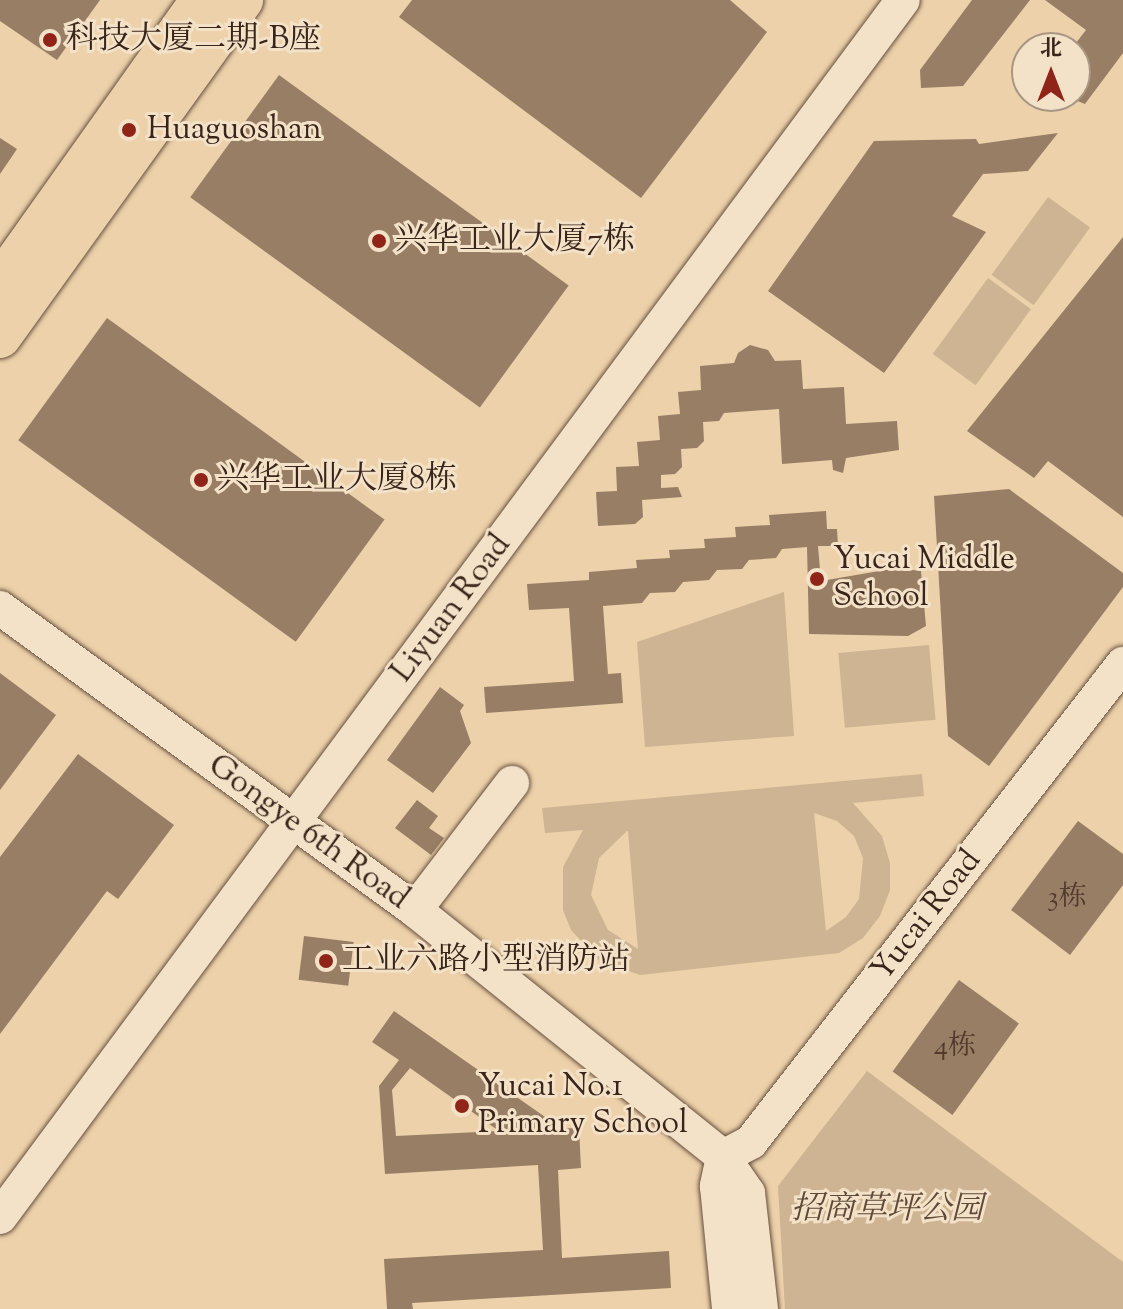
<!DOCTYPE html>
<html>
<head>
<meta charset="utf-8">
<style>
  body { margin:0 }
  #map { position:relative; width:1123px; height:1309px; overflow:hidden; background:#ecd1aa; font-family:"Sorts Mill Goudy","Noto Serif SC",serif }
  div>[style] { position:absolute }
  .green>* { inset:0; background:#ceb492; transform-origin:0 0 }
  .building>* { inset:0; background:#977e65; transform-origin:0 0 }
  .roads { filter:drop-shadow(0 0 2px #67503e) drop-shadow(0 0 2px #67503e) }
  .minor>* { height:34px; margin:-17px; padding:0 17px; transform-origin:17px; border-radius:17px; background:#f3e1c8 }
  .major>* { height:42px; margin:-21px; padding:0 21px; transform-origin:21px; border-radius:21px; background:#ecd1aa }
  .dots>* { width:22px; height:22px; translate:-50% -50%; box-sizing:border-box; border:4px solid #f3e1c8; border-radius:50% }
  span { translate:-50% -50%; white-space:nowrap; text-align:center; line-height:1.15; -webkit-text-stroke:6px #f3e1c8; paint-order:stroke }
  .number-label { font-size:28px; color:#523b2d }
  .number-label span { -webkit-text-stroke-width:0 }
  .poi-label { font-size:32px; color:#3b251a }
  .left { translate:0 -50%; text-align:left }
  .street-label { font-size:32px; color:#3b251a }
  .park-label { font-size:32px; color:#604938; font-style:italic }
  .north { position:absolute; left:1011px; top:32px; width:80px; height:80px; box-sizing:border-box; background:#f3e1c8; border:2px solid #a99682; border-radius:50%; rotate:0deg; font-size:22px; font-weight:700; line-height:32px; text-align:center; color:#3b251a }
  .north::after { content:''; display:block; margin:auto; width:28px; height:36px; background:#8f2418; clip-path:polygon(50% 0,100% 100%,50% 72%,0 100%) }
</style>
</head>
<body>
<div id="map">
  <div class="green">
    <i style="left:1048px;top:197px;width:52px;height:96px;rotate:36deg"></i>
    <i style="left:988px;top:278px;width:53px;height:94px;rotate:36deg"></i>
    <i style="clip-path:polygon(784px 592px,794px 736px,645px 747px,637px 642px)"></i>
    <i style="left:929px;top:645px;width:75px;height:91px;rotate:85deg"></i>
    <i style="clip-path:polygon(evenodd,922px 774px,924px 796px,853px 803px,882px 836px,890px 863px,890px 890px,880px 916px,863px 938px,839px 953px,640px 975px,600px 961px,571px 930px,563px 910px,563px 867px,583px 830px,545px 833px,542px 808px,922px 774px,814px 813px,837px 821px,854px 836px,863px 858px,859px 899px,846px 917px,826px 931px,814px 813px,922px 774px,627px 831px,628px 831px,638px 949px,608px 930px,591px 895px,599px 858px,627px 831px)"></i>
    <i style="clip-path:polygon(867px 1071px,1123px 1262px,1123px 1309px,785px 1309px,778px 1186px)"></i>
  </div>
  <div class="building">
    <i style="clip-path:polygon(0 0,100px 0,57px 60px,0 21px)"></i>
    <i style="clip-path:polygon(412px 0,730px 0,767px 32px,641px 198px,399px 17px)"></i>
    <i style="clip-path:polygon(972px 0,1030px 0,963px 86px,921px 88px,920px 70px)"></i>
    <i style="clip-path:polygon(1045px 0,1123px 0,1123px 53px,1085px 104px,1065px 96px,1075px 96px,1072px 48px,1086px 30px)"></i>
    <i style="left:279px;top:75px;width:358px;height:151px;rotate:36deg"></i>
    <i style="clip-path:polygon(1058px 133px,1028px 171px,983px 174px,952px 216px,986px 232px,884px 373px,768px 291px,874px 141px,976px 139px,979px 144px)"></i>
    <i style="clip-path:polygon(0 138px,17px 149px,0 174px)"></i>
    <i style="clip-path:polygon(1123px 237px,1123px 517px,1048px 461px,1034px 478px,967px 431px)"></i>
    <i style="left:107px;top:318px;width:343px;height:151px;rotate:36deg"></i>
    <i style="clip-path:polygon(750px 345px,768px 350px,775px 361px,801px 360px,803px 389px,844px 387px,846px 424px,897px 421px,899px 450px,846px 458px,843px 473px,833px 470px,832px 460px,782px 464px,779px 409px,724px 413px,719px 421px,703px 422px,704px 441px,697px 448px,681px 449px,682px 467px,675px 474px,661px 475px,661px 488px,678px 487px,682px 497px,642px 500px,643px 517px,635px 524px,598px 526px,596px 492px,617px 491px,616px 467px,639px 466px,637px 442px,660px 440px,658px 416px,680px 414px,678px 392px,701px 390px,700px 366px,734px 363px,738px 353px)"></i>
    <i style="clip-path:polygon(1009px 489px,1123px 573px,1123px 587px,989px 766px,948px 736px,934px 496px)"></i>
    <i style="clip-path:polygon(826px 511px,827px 529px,837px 529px,838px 546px,818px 546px,821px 581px,897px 568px,921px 571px,926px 626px,908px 636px,809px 634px,807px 547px,782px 549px,776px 558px,749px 560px,742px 569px,717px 570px,709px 580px,683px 582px,675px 592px,650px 593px,642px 603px,603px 606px,608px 674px,621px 673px,623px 703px,486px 713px,484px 687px,574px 681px,569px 608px,529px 610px,527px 584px,589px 580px,589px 572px,637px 568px,636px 560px,670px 558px,669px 550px,705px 548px,704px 539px,736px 537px,735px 527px,770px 525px,769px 515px)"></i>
    <i style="clip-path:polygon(0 673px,56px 715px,0 790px)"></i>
    <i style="clip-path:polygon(440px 687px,464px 705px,460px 711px,471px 743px,433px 793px,387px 760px)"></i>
    <i style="clip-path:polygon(78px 754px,174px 825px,118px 899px,107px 891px,0 1034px,0 857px)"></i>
    <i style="clip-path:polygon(417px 800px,438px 816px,429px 828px,444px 838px,431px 855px,395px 828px)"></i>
    <i style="clip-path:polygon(1078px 821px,1123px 854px,1123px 885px,1070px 955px,1011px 910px)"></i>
    <i style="left:304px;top:936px;width:50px;height:44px;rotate:7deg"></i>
    <i style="left:959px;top:980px;width:74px;height:113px;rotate:36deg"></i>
    <i style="clip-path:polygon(evenodd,394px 1011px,548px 1119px,549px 1129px,579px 1128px,581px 1168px,558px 1170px,562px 1258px,669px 1251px,671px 1288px,412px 1303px,413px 1309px,387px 1309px,384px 1259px,543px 1250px,538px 1165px,385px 1174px,379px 1086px,399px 1060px,372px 1042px,394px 1011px,410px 1068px,499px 1131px,396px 1136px,392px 1090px,410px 1068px)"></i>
  </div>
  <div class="roads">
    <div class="minor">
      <i style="left:0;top:608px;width:513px;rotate:36.04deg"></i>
      <i style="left:415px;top:910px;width:395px;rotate:38.7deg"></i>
      <i style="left:723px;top:1157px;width:44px;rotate:55.2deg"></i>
      <i style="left:748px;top:1193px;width:117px;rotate:83.6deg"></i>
      <i style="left:415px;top:910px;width:160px;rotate:-52.6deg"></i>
      <i style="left:723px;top:1157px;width:32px;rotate:-28deg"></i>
      <i style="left:751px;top:1142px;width:606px;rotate:-52.11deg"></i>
      <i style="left:723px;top:1157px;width:30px;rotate:102deg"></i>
      <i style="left:717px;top:1186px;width:124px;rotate:84.4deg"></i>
      <i style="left:0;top:1217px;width:1515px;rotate:-53.43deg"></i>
    </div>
    <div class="major">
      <i style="left:0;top:284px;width:349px;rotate:-54.6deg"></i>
      <i style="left:0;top:337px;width:415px;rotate:-54.3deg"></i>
    </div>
  </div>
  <div class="dots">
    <i style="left:50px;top:40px;background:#8f2418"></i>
    <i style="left:129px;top:130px;background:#8f2418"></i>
    <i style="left:379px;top:241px;background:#8f2418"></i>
    <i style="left:201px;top:480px;background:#8f2418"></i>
    <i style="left:817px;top:579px;background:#8f2418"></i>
    <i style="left:326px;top:961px;background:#8f2418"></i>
    <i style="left:462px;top:1106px;background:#8f2418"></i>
  </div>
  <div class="number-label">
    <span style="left:1067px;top:898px">3栋</span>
    <span style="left:955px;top:1047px">4栋</span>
  </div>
  <div class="poi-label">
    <span class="left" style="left:66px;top:40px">科技大厦二期-B座</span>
    <span class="left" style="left:147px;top:130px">Huaguoshan</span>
    <span class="left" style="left:395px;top:241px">兴华工业大厦7栋</span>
    <span class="left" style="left:217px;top:480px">兴华工业大厦8栋</span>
    <span class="left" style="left:833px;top:579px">Yucai Middle<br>School</span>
    <span class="left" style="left:342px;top:961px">工业六路小型消防站</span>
    <span class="left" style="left:478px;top:1106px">Yucai No.1<br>Primary School</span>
  </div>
  <div class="street-label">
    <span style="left:452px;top:609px;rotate:-53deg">Liyuan Road</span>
    <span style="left:308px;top:833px;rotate:36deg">Gongye 6th Road</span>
    <span style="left:927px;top:916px;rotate:-52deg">Yucai Road</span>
  </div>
  <div class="park-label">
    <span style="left:887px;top:1210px">招商草坪公园</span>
  </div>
  <div class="north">北</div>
</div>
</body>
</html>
